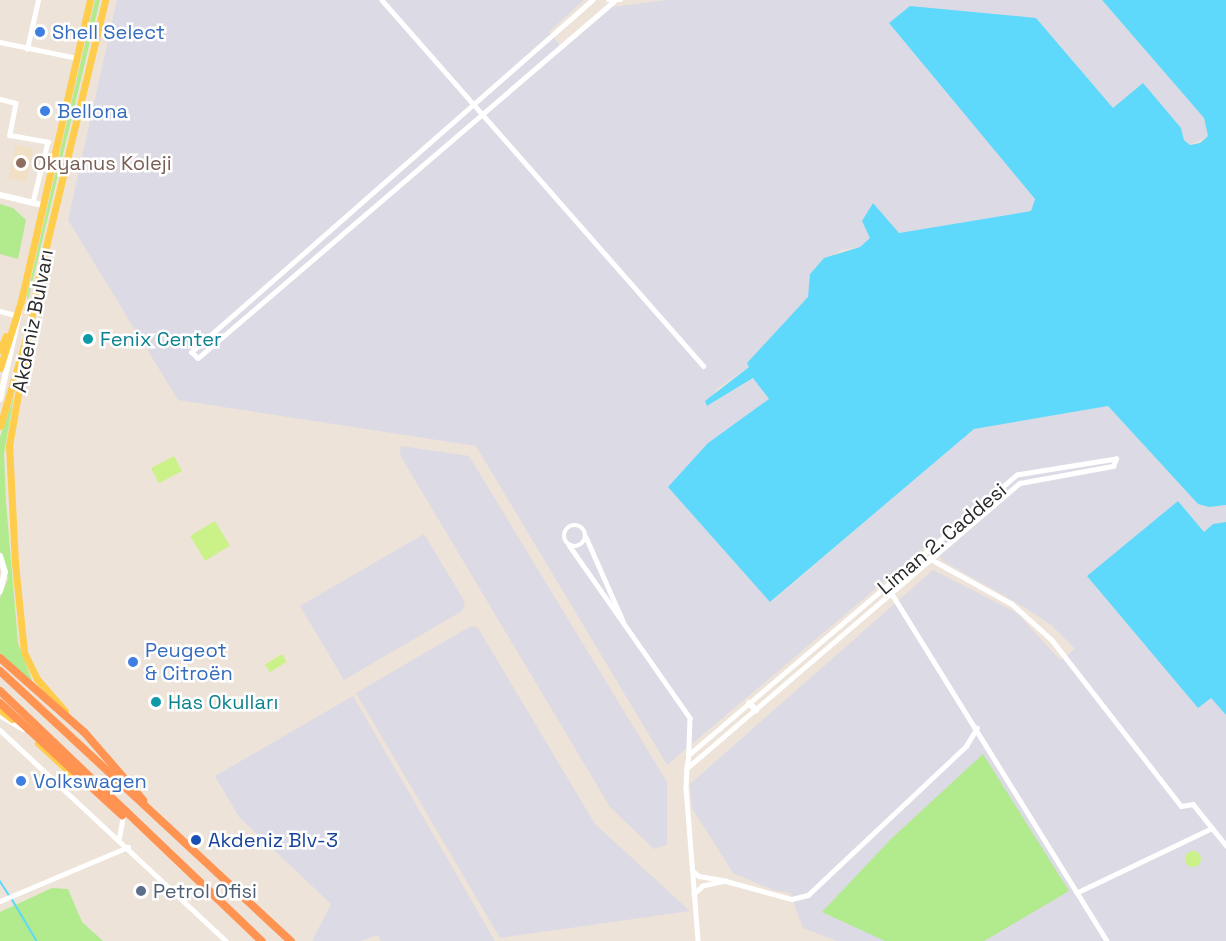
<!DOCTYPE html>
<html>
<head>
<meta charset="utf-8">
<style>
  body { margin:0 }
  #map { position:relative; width:1226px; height:941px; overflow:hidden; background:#ede3d8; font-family:"Space Grotesk",sans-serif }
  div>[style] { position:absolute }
  .industrial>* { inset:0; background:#dcdae4 }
  .education>* { inset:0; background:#f1e0c5; transform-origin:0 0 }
  .green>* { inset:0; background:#b2ea8e }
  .pitch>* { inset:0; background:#cbf288; transform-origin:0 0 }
  .round { border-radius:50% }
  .water>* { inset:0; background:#5fd9fb }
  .stream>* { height:1.5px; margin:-0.75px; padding:0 0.75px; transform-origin:0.75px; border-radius:0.75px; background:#5fd9fb }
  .street>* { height:4.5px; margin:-2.25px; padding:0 2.25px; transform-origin:2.25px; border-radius:2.25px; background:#fff }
  .street>.ring { margin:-2.25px; padding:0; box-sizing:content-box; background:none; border:4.5px solid #fff; border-radius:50% }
  .secondary>* { height:6px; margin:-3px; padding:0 3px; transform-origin:3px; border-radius:3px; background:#fff }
  .primary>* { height:7px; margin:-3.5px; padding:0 3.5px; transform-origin:3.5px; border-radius:3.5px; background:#ffcc4b }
  .highway>* { height:8px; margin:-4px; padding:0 4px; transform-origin:4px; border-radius:4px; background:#ff9351 }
  .dots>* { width:16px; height:16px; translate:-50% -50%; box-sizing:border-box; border:3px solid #fff; border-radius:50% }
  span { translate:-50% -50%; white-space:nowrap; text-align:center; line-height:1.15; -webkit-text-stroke:5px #fff; paint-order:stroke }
  .shop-label { font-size:20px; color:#366cbe }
  .left { translate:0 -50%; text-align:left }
  .education-label { font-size:20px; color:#785e54 }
  .street-label { font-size:20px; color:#282828 }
  .culture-label { font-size:20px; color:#0d838f }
  .transit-label { font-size:20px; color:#164399 }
  .service-label { font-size:20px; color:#4e5e75 }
</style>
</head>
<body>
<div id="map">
  <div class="industrial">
    <i style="clip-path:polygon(117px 0,584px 0,549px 32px,563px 49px,612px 7px,666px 0,1102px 0,1204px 118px,1208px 136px,1190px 145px,1184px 140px,1181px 128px,1113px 108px,1036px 18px,1035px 199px,1031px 211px,898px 233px,872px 203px,870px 238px,860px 247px,841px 250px,816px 266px,810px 274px,809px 297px,747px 363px,749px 367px,717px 389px,708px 406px,754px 378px,769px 400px,708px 443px,771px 602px,974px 429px,1108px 406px,1198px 504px,1209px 507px,1226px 505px,1226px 522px,1213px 524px,1204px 532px,1178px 501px,1211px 698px,1226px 715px,1226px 941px,837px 941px,803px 928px,790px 893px,773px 890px,733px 873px,692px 808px,690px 784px,933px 570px,1017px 613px,1060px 660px,1075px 649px,1051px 625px,1024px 607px,943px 561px,931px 542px,667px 765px,476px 446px,178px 400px,68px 220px)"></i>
    <i style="clip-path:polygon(401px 446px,469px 456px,667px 782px,667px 845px,654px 849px,610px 807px,400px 455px)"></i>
    <i style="clip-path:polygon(424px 534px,465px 602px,462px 611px,344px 680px,300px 606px)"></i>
    <i style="clip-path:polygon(471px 626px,478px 628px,595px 824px,690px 911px,500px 938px,356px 693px)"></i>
    <i style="clip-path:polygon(353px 696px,495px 941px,381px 941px,378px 935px,360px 941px,312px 941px,331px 904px,239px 817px,215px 776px)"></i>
  </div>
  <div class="education">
    <i style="left:16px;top:145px;width:18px;height:34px;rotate:13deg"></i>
  </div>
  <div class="green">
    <i style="clip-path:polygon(95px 0,100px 0,28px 300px,27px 296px)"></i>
    <i style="clip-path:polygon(0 204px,13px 208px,26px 220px,18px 259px,0 254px)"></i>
    <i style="clip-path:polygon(14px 396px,4px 454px,6px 502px,18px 643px,33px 683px,0 653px,0 598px,8px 579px,0 551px,0 437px)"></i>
    <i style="clip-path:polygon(983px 754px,1069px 891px,984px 941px,885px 941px,822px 912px,891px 839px)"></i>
    <i style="clip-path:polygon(52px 888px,68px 889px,82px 922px,103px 941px,0 941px,0 912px)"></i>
  </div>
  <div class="pitch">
    <i style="left:174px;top:456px;width:17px;height:26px;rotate:62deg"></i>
    <i style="left:215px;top:521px;width:29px;height:29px;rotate:59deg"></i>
    <i style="left:282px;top:654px;width:9px;height:20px;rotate:58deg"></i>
    <i class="round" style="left:1185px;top:851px;width:16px;height:16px"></i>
  </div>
  <div class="water">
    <i style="clip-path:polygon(1102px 0,1226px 0,1226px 505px,1209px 507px,1198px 504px,1108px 406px,974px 429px,770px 602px,668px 487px,708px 443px,769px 399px,753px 378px,707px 406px,705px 401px,749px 367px,747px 363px,808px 297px,810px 274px,824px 258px,860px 247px,870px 238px,862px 221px,873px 203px,899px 233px,1031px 211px,1035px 199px,889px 23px,910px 6px,1036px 18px,1113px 108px,1143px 83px,1181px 128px,1184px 140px,1190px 145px,1200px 143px,1208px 136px,1204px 118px)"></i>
    <i style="clip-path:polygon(1178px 501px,1204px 532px,1213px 524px,1226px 522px,1226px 715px,1211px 698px,1198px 708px,1087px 576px)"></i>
  </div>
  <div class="stream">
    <i style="left:0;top:881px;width:17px;rotate:57deg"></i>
    <i style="left:12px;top:899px;width:49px;rotate:59.2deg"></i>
  </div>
  <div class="street">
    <i style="left:382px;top:0;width:487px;rotate:48.7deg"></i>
    <i style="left:593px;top:0;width:534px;rotate:138.72deg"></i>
    <i style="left:192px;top:352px;width:8px;rotate:45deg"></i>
    <i style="left:198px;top:358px;width:547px;rotate:-40.62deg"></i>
    <i style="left:608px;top:0;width:13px"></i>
    <i style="left:0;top:42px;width:79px;rotate:11.7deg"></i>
    <i style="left:27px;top:49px;width:50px;rotate:-77.3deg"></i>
    <i style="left:0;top:99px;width:16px;rotate:14deg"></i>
    <i style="left:16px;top:103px;width:33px;rotate:101deg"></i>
    <i style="left:10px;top:135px;width:39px;rotate:10deg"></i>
    <i style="left:48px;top:142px;width:62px;rotate:104deg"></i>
    <i style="left:0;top:311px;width:16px;rotate:15deg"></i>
    <i class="ring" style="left:564px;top:525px;width:17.5px;height:17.5px"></i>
    <i style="left:586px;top:537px;width:92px;rotate:66.2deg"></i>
    <i style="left:569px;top:545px;width:211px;rotate:55deg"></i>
    <i style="left:690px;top:718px;width:37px;rotate:92deg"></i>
    <i style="left:929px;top:558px;width:95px;rotate:29deg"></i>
    <i style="left:1012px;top:604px;width:54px;rotate:42deg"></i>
    <i style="left:1052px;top:640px;width:210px;rotate:52.1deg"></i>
    <i style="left:1181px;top:806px;width:12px;rotate:-9deg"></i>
    <i style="left:1193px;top:804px;width:53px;rotate:51.2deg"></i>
    <i style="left:892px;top:594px;width:408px;rotate:58.2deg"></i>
    <i style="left:0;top:730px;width:309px;rotate:43deg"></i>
    <i style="left:687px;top:768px;width:438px;rotate:-40.6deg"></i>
    <i style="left:1020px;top:483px;width:95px;rotate:-10.4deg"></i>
    <i style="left:1113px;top:466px;width:8px;rotate:-67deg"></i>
    <i style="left:1116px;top:459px;width:100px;rotate:170.8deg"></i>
    <i style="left:1017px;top:475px;width:431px;rotate:139.5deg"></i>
    <i style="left:689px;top:755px;width:13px;rotate:99deg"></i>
    <i style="left:687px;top:768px;width:19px;rotate:93deg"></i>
    <i style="left:686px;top:787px;width:154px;rotate:85.5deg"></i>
    <i style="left:119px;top:838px;width:22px;rotate:-80deg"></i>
    <i style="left:693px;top:871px;width:8px;rotate:40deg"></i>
    <i style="left:699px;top:876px;width:27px;rotate:10deg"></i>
    <i style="left:726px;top:881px;width:24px;rotate:168deg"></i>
    <i style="left:703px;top:886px;width:12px;rotate:138deg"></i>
    <i style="left:726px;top:881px;width:68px;rotate:15.3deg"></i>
    <i style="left:792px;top:899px;width:16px;rotate:-14deg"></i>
    <i style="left:808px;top:895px;width:217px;rotate:-43.3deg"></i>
    <i style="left:966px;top:746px;width:21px;rotate:-59deg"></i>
    <i style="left:1078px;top:892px;width:148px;rotate:-25.5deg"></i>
    <i style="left:0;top:901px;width:139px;rotate:-22.9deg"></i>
  </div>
  <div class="secondary">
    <i style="left:0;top:195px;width:43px;rotate:13.4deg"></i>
    <i style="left:0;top:399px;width:97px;rotate:-77.5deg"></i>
    <i style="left:0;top:556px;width:17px;rotate:73deg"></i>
    <i style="left:5px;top:572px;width:20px;rotate:105deg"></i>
    <i style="left:749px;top:703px;width:10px;rotate:45deg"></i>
    <i style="left:0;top:715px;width:27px;rotate:31deg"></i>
  </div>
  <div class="primary">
    <i style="left:0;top:350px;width:15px;rotate:-67deg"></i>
    <i style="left:0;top:368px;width:70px;rotate:-72.6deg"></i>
    <i style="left:21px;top:301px;width:309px;rotate:-77.1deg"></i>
    <i style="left:0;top:426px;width:91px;rotate:-73.4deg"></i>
    <i style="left:0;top:710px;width:15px;rotate:37deg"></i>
    <i style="left:65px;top:711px;width:43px;rotate:-131.2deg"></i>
    <i style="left:37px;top:679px;width:30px;rotate:-116deg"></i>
    <i style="left:24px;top:652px;width:89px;rotate:-95.8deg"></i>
    <i style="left:15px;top:563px;width:117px;rotate:-92.9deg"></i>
    <i style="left:9px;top:446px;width:169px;rotate:-80.1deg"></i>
    <i style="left:38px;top:280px;width:288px;rotate:-76.5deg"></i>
    <i style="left:38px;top:743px;width:49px;rotate:42.5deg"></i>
  </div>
  <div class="highway">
    <i style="left:0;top:658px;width:113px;rotate:41.4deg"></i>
    <i style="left:85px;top:733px;width:89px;rotate:49.1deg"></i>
    <i style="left:0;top:671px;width:397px;rotate:42.9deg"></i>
    <i style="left:0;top:691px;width:362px;rotate:43.7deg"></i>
    <i style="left:0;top:703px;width:166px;rotate:42.6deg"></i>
  </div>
  <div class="dots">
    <i style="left:40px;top:32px;background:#3f7fe0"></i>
    <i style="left:45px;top:111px;background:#3f7fe0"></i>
    <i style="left:21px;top:163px;background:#8d6e63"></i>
    <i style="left:88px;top:339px;background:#0f9aa8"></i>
    <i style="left:133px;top:662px;background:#3f7fe0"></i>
    <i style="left:156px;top:702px;background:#0f9aa8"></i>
    <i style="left:21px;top:781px;background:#3f7fe0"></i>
    <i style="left:196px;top:840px;background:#1a4fb4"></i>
    <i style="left:141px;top:891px;background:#5c6f8a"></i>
  </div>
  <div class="shop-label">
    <span class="left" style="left:52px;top:32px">Shell Select</span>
    <span class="left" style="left:57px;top:111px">Bellona</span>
    <span class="left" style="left:145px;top:662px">Peugeot<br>&amp; Citroën</span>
    <span class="left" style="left:33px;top:781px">Volkswagen</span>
  </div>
  <div class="education-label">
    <span class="left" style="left:33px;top:163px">Okyanus Koleji</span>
  </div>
  <div class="street-label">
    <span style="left:33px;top:321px;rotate:-79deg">Akdeniz Bulvarı</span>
    <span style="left:942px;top:539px;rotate:-40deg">Liman 2. Caddesi</span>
  </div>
  <div class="culture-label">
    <span class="left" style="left:100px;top:339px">Fenix Center</span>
    <span class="left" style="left:168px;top:702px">Has Okulları</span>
  </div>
  <div class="transit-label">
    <span class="left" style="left:208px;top:840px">Akdeniz Blv-3</span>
  </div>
  <div class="service-label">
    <span class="left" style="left:153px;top:891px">Petrol Ofisi</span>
  </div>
</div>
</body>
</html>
